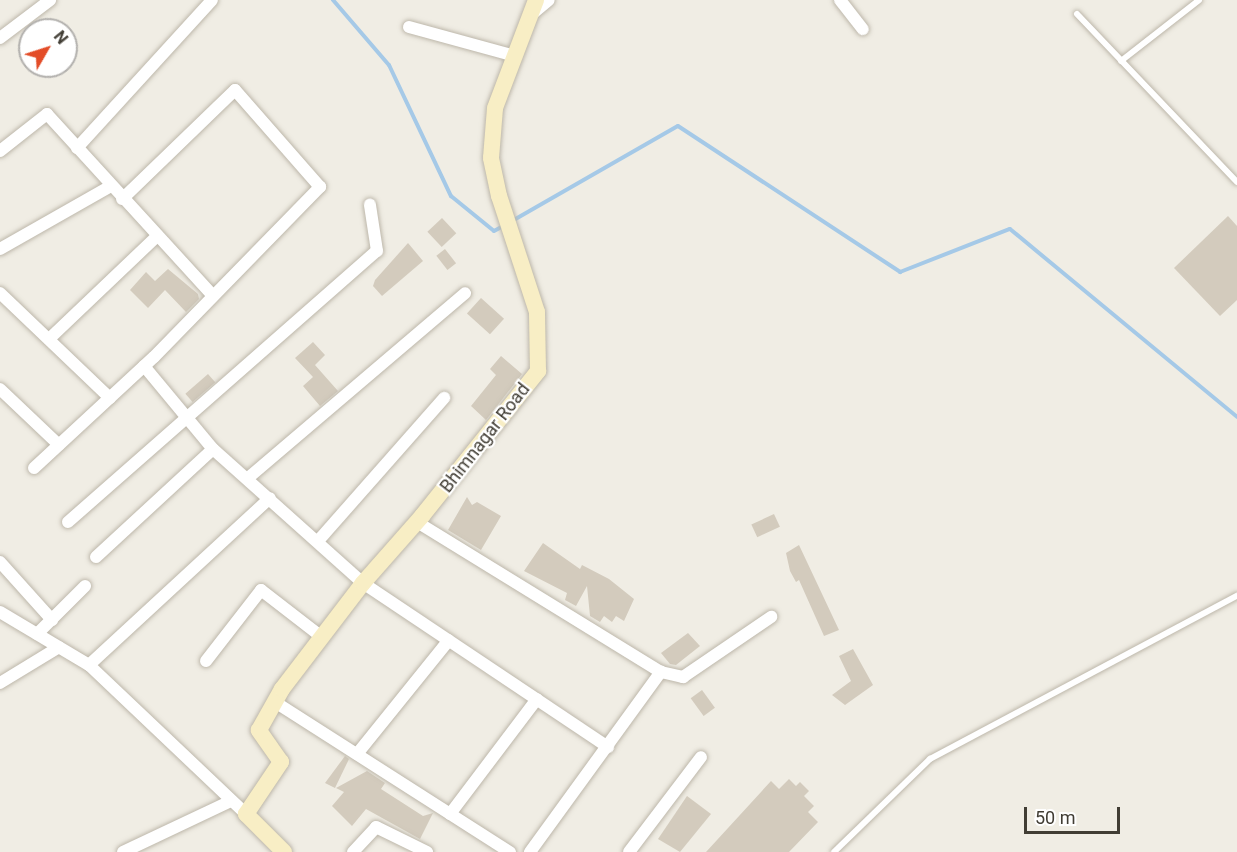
<!DOCTYPE html>
<html>
<head>
<meta charset="utf-8">
<style>
  body { margin:0 }
  #map { position:relative; width:1237px; height:852px; overflow:hidden; background:#f0ede4; font-family:Roboto,sans-serif }
  div>[style] { position:absolute }
  .stream>* { height:4px; margin:-2px; padding:0 2px; transform-origin:2px; border-radius:2px; background:#a5c9e7 }
  .building>* { inset:0; background:#d3cbbd; transform-origin:0 0 }
  .roads { filter:drop-shadow(0 0 2px #bdb7aa) drop-shadow(0 0 2px #bdb7aa) }
  .lane>* { height:6px; margin:-3px; padding:0 3px; transform-origin:3px; border-radius:3px; background:#fff }
  .street>* { height:12px; margin:-6px; padding:0 6px; transform-origin:6px; border-radius:6px; background:#fff }
  .secondary>* { height:16px; margin:-8px; padding:0 8px; transform-origin:8px; border-radius:8px; background:#f8eec5 }
  span { translate:-50% -50%; white-space:nowrap; text-align:center; line-height:1.15; -webkit-text-stroke:4.5px #fff; paint-order:stroke }
  .street-label { font-size:18px; color:#413d34 }
  .north { position:absolute; left:18px; top:18px; width:60px; height:60px; box-sizing:border-box; background:#fff; border:2px solid #b3b1ae; border-radius:50%; rotate:51deg; font-size:16px; font-weight:700; line-height:24px; text-align:center; color:#413d34 }
  .north::after { content:''; display:block; margin:auto; width:21px; height:27px; background:#e34c27; clip-path:polygon(50% 0,100% 100%,50% 72%,0 100%) }
  .scale { position:absolute; left:1024px; top:807px; width:96px; height:27px; box-sizing:border-box; border:3px solid #413d34; border-top:0; padding-left:8px; font-size:18px; line-height:21px; white-space:nowrap; color:#413d34; -webkit-text-stroke:4px #fff; paint-order:stroke }
</style>
</head>
<body>
<div id="map">
  <div class="stream">
    <i style="left:333px;top:0;width:86px;rotate:49.3deg"></i>
    <i style="left:389px;top:65px;width:145px;rotate:64.7deg"></i>
    <i style="left:451px;top:196px;width:55px;rotate:39.1deg"></i>
    <i style="left:494px;top:231px;width:10px;rotate:-29deg"></i>
    <i style="left:512px;top:221px;width:191px;rotate:-29.8deg"></i>
    <i style="left:678px;top:126px;width:266px;rotate:33.3deg"></i>
    <i style="left:900px;top:272px;width:118px;rotate:-21.4deg"></i>
    <i style="left:1010px;top:229px;width:295px;rotate:39.6deg"></i>
  </div>
  <div class="building">
    <i style="clip-path:polygon(1228px 216px,1237px 226px,1237px 300px,1220px 316px,1174px 268px)"></i>
    <i style="left:442px;top:218px;width:21px;height:20px;rotate:47deg"></i>
    <i style="clip-path:polygon(408px 243px,423px 261px,382px 296px,373px 286px,375px 280px)"></i>
    <i style="left:445px;top:249px;width:18px;height:11px;rotate:52deg"></i>
    <i style="clip-path:polygon(168px 269px,198px 294px,199px 299px,186px 312px,165px 290px,148px 308px,130px 290px,146px 272px,155px 281px)"></i>
    <i style="left:481px;top:298px;width:31px;height:21px;rotate:42deg"></i>
    <i style="clip-path:polygon(313px 342px,325px 355px,315px 365px,338px 391px,320px 406px,303px 386px,313px 377px,295px 358px)"></i>
    <i style="clip-path:polygon(501px 356px,522px 374px,486px 420px,471px 406px,496px 375px,490px 369px)"></i>
    <i style="left:208px;top:374px;width:11px;height:30px;rotate:49deg"></i>
    <i style="clip-path:polygon(467px 497px,472px 505px,477px 502px,501px 516px,481px 550px,448px 530px)"></i>
    <i style="left:774px;top:514px;width:14px;height:25px;rotate:65deg"></i>
    <i style="clip-path:polygon(543px 543px,580px 569px,582px 565px,609px 579px,634px 599px,624px 621px,616px 616px,612px 622px,604px 616px,600px 622px,590px 616px,587px 586px,576px 606px,565px 600px,567px 593px,524px 571px)"></i>
    <i style="clip-path:polygon(799px 545px,839px 630px,824px 636px,799px 580px,796px 582px,790px 571px,786px 553px)"></i>
    <i style="clip-path:polygon(688px 633px,700px 646px,676px 665px,670px 664px,661px 653px)"></i>
    <i style="clip-path:polygon(853px 649px,873px 685px,845px 705px,832px 695px,851px 681px,839px 656px)"></i>
    <i style="left:702px;top:690px;width:22px;height:14px;rotate:54deg"></i>
    <i style="clip-path:polygon(345px 756px,349px 759px,335px 788px,325px 783px)"></i>
    <i style="clip-path:polygon(367px 771px,385px 783px,381px 789px,423px 816px,433px 813px,420px 839px,366px 809px,352px 826px,332px 806px,344px 792px,336px 788px)"></i>
    <i style="clip-path:polygon(789px 779px,796px 786px,800px 782px,809px 791px,804px 796px,814px 806px,808px 812px,818px 822px,789px 852px,706px 852px,771px 781px,779px 789px)"></i>
    <i style="clip-path:polygon(687px 796px,711px 814px,680px 852px,658px 839px)"></i>
  </div>
  <div class="roads">
    <div class="lane">
      <i style="left:1077px;top:14px;width:232px;rotate:46.4deg"></i>
      <i style="left:1121px;top:61px;width:99px;rotate:-38deg"></i>
      <i style="left:834px;top:852px;width:134px;rotate:-44.1deg"></i>
      <i style="left:930px;top:759px;width:348px;rotate:-28deg"></i>
    </div>
    <div class="street">
      <i style="left:840px;top:0;width:37px;rotate:52deg"></i>
      <i style="left:531px;top:15px;width:23px;rotate:-40deg"></i>
      <i style="left:409px;top:27px;width:110px;rotate:15.3deg"></i>
      <i style="left:0;top:38px;width:63px;rotate:-37.2deg"></i>
      <i style="left:77px;top:148px;width:200px;rotate:-47.6deg"></i>
      <i style="left:0;top:151px;width:60px;rotate:-38.2deg"></i>
      <i style="left:47px;top:114px;width:246px;rotate:47.6deg"></i>
      <i style="left:0;top:249px;width:128px;rotate:-29.6deg"></i>
      <i style="left:0;top:293px;width:152px;rotate:43.7deg"></i>
      <i style="left:49px;top:339px;width:149px;rotate:-43.6deg"></i>
      <i style="left:144px;top:366px;width:108px;rotate:50.3deg"></i>
      <i style="left:213px;top:449px;width:201px;rotate:41.8deg"></i>
      <i style="left:363px;top:583px;width:295px;rotate:33.8deg"></i>
      <i style="left:0;top:389px;width:81px;rotate:43.5deg"></i>
      <i style="left:34px;top:468px;width:163px;rotate:-42.8deg"></i>
      <i style="left:154px;top:357px;width:238px;rotate:-45.7deg"></i>
      <i style="left:320px;top:187px;width:129px;rotate:-131.2deg"></i>
      <i style="left:235px;top:90px;width:157px;rotate:136deg"></i>
      <i style="left:248px;top:478px;width:285px;rotate:-40.4deg"></i>
      <i style="left:68px;top:522px;width:411px;rotate:-41.3deg"></i>
      <i style="left:377px;top:251px;width:47px;rotate:-98.7deg"></i>
      <i style="left:417px;top:522px;width:286px;rotate:31.6deg"></i>
      <i style="left:661px;top:672px;width:23px;rotate:13deg"></i>
      <i style="left:683px;top:677px;width:107px;rotate:-34.3deg"></i>
      <i style="left:318px;top:541px;width:191px;rotate:-48.6deg"></i>
      <i style="left:96px;top:557px;width:159px;rotate:-42.7deg"></i>
      <i style="left:0;top:562px;width:78px;rotate:48.1deg"></i>
      <i style="left:0;top:612px;width:104px;rotate:30.8deg"></i>
      <i style="left:89px;top:665px;width:216px;rotate:43.5deg"></i>
      <i style="left:37px;top:634px;width:68px;rotate:-45deg"></i>
      <i style="left:206px;top:661px;width:90px;rotate:-52.2deg"></i>
      <i style="left:261px;top:590px;width:78px;rotate:37.7deg"></i>
      <i style="left:89px;top:665px;width:246px;rotate:-42.7deg"></i>
      <i style="left:0;top:683px;width:69px;rotate:-31.4deg"></i>
      <i style="left:275px;top:702px;width:279px;rotate:32.6deg"></i>
      <i style="left:357px;top:754px;width:146px;rotate:-51.1deg"></i>
      <i style="left:450px;top:814px;width:144px;rotate:-52.9deg"></i>
      <i style="left:123px;top:852px;width:119px;rotate:-25.3deg"></i>
      <i style="left:353px;top:852px;width:34px;rotate:-47deg"></i>
      <i style="left:376px;top:827px;width:57px;rotate:26.1deg"></i>
      <i style="left:530px;top:852px;width:223px;rotate:-54deg"></i>
      <i style="left:629px;top:852px;width:119px;rotate:-52.8deg"></i>
    </div>
    <div class="secondary">
      <i style="left:284px;top:852px;width:54px;rotate:-135deg"></i>
      <i style="left:246px;top:814px;width:63px;rotate:-56.1deg"></i>
      <i style="left:281px;top:762px;width:39px;rotate:-125deg"></i>
      <i style="left:259px;top:730px;width:47px;rotate:-60.7deg"></i>
      <i style="left:282px;top:689px;width:133px;rotate:-52.6deg"></i>
      <i style="left:363px;top:583px;width:89px;rotate:-48.6deg"></i>
      <i style="left:422px;top:516px;width:186px;rotate:-51.3deg"></i>
      <i style="left:538px;top:371px;width:59px;rotate:-91deg"></i>
      <i style="left:537px;top:312px;width:122px;rotate:-108.1deg"></i>
      <i style="left:499px;top:196px;width:39px;rotate:-102deg"></i>
      <i style="left:491px;top:158px;width:50px;rotate:-85.4deg"></i>
      <i style="left:495px;top:108px;width:116px;rotate:-69.2deg"></i>
    </div>
  </div>
  <div class="street-label">
    <span style="left:485px;top:438px;rotate:-52deg">Bhimnagar Road</span>
  </div>
  <div class="north">N</div>
  <div class="scale">50 m</div>
</div>
</body>
</html>
